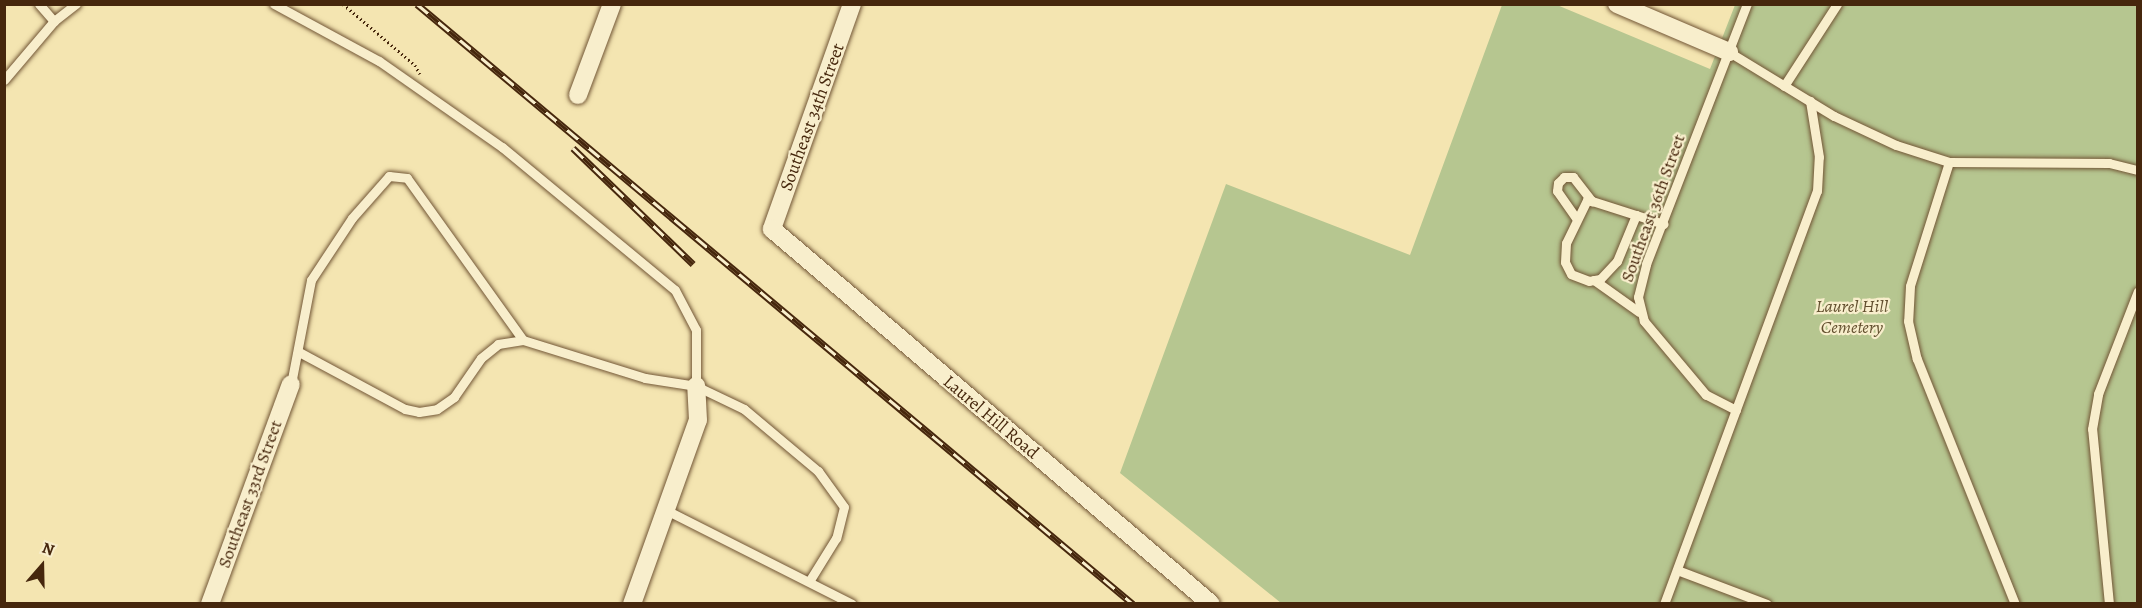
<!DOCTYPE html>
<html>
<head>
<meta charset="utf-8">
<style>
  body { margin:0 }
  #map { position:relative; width:2142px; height:608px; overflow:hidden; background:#f4e5b1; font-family:Alegreya,serif }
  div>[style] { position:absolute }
  .green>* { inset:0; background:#b6c690 }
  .path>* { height:3px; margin-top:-1.5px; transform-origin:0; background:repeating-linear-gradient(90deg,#46270d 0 1.5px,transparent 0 4.5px) }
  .roads { filter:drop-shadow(0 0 2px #725636) drop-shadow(0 0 2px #725636) }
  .lane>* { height:9px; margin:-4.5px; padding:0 4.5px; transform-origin:4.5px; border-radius:4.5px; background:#f8eecc }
  .street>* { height:18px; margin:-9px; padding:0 9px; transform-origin:9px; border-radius:9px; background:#f8eecc }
  .rail>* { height:7px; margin-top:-3.5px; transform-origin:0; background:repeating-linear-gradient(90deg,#f8eecc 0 14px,#46270d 0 28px); box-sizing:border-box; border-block:2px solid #46270d }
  span { translate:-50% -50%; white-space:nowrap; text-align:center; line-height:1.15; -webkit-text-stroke:4.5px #f8eecc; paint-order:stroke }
  .street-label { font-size:18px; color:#46270d }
  .park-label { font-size:18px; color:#624f2e; font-style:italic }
  .frame { position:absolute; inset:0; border:6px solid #46270d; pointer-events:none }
  .north { position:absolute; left:12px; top:536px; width:60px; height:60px; -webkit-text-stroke:4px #f8eecc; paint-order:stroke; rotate:20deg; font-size:16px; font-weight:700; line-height:24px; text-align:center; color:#46270d }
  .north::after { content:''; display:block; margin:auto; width:21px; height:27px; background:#46270d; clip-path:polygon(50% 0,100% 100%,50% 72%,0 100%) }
</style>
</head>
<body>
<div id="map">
  <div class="green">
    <i style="clip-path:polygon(1502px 5px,1557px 5px,1710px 69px,1735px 5px,2137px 5px,2137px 603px,1281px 603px,1120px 473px,1226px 184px,1410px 255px)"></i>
  </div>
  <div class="path">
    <i style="left:343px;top:4px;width:94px;rotate:40.3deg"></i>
    <i style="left:415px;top:65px;width:10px;rotate:61deg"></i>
  </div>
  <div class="roads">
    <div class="lane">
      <i style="left:39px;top:4px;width:23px;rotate:49deg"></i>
      <i style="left:274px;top:4px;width:119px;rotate:28.5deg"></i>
      <i style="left:379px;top:61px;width:150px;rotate:35deg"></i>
      <i style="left:502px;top:147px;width:224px;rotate:39.6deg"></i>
      <i style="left:675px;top:290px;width:45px;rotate:62.3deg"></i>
      <i style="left:696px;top:330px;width:56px;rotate:90deg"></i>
      <i style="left:1729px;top:52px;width:123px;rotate:31.4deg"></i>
      <i style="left:1834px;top:116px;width:68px;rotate:25.1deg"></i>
      <i style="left:1896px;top:145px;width:56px;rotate:17.8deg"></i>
      <i style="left:1949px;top:162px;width:160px;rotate:0.4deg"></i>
      <i style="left:2109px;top:163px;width:30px;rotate:14deg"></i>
      <i style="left:4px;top:80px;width:77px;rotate:-49.7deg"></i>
      <i style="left:54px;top:21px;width:28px;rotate:-38deg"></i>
      <i style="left:1784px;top:86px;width:98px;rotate:-57.1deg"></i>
      <i style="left:1949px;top:162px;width:130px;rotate:107.5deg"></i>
      <i style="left:1910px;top:286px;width:35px;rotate:93deg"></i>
      <i style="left:1908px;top:321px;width:39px;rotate:77deg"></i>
      <i style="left:1917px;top:359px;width:264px;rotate:68.2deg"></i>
      <i style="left:1636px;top:215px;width:50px;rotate:112.4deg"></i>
      <i style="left:1617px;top:261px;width:25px;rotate:133deg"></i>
      <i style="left:1600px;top:279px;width:11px;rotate:170deg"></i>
      <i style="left:1589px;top:281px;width:19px;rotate:-159deg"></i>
      <i style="left:1571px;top:274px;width:13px;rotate:-117deg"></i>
      <i style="left:1565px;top:262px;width:19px;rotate:-87deg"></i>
      <i style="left:1566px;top:243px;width:48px;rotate:-64deg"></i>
      <i style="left:1587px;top:200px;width:5px;rotate:11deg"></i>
      <i style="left:1592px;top:201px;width:46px;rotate:17.7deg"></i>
      <i style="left:1636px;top:215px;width:29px;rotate:18deg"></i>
      <i style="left:1576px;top:218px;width:33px;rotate:-125deg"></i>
      <i style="left:1557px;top:191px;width:8px;rotate:-83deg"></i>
      <i style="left:1558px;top:183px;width:8px;rotate:-45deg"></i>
      <i style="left:1564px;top:177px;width:9px"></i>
      <i style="left:1573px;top:177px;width:31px;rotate:52deg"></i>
      <i style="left:1594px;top:280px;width:55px;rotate:35.4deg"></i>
      <i style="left:299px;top:352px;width:120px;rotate:28.3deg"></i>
      <i style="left:405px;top:409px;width:14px;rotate:12deg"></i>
      <i style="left:419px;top:412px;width:18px;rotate:-9deg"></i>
      <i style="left:437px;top:409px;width:21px;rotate:-35deg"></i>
      <i style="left:454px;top:397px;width:47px;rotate:-55.3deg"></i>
      <i style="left:481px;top:358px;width:22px;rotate:-39deg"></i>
      <i style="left:498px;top:344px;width:25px;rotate:-9deg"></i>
      <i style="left:523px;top:340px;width:128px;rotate:17.3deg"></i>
      <i style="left:645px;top:378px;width:52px;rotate:8.9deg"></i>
      <i style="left:696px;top:386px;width:53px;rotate:25.6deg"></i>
      <i style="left:744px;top:409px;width:97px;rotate:40deg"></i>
      <i style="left:818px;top:471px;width:44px;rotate:54.2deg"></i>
      <i style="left:844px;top:507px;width:32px;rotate:104deg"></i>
      <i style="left:836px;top:538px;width:49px;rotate:121.8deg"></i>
      <i style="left:291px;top:384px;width:106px;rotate:-79.1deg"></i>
      <i style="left:311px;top:280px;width:74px;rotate:-56.5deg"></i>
      <i style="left:352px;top:218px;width:56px;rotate:-48.6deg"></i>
      <i style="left:389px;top:176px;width:18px;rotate:6deg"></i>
      <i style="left:407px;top:178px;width:199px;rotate:54.4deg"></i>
      <i style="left:1736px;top:410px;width:34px;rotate:-153deg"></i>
      <i style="left:1706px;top:395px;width:97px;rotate:-130deg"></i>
      <i style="left:1644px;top:321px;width:25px;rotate:-104deg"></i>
      <i style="left:1638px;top:297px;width:34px;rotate:-76deg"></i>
      <i style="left:1646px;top:264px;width:279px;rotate:-68.8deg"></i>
      <i style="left:666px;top:510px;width:208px;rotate:26.8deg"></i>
      <i style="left:1677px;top:570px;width:96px;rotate:20.7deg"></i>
      <i style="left:1664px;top:604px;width:440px;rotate:-69.7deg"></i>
      <i style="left:1817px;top:191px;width:34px;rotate:-87deg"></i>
      <i style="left:1819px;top:157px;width:57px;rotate:-99.1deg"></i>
      <i style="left:2109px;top:604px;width:176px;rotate:-95.5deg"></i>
      <i style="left:2092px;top:429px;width:36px;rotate:-80deg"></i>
      <i style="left:2098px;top:394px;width:110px;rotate:-68.8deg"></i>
    </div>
    <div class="street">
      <i style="left:852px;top:4px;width:239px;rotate:109.6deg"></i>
      <i style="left:772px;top:229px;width:577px;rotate:40.5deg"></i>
      <i style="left:1617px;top:4px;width:122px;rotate:23.2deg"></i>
      <i style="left:578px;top:95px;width:97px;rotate:-69.5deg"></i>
      <i style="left:210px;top:604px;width:234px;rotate:-69.8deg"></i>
      <i style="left:632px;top:604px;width:195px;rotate:-70.3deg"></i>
      <i style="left:698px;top:420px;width:34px;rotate:-93deg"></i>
    </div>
  </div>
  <div class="rail">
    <i style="left:417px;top:4px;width:934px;rotate:39.96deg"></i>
    <i style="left:573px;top:148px;width:167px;rotate:44deg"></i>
  </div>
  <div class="street-label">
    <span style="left:812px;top:117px;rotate:-70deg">Southeast 34th Street</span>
    <span style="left:1653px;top:208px;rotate:-70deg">Southeast 36th Street</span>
    <span style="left:991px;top:417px;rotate:40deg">Laurel Hill Road</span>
    <span style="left:250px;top:494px;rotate:-70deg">Southeast 33rd Street</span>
  </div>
  <div class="park-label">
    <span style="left:1852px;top:317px">Laurel Hill<br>Cemetery</span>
  </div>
  <div class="frame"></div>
  <div class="north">N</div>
</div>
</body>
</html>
